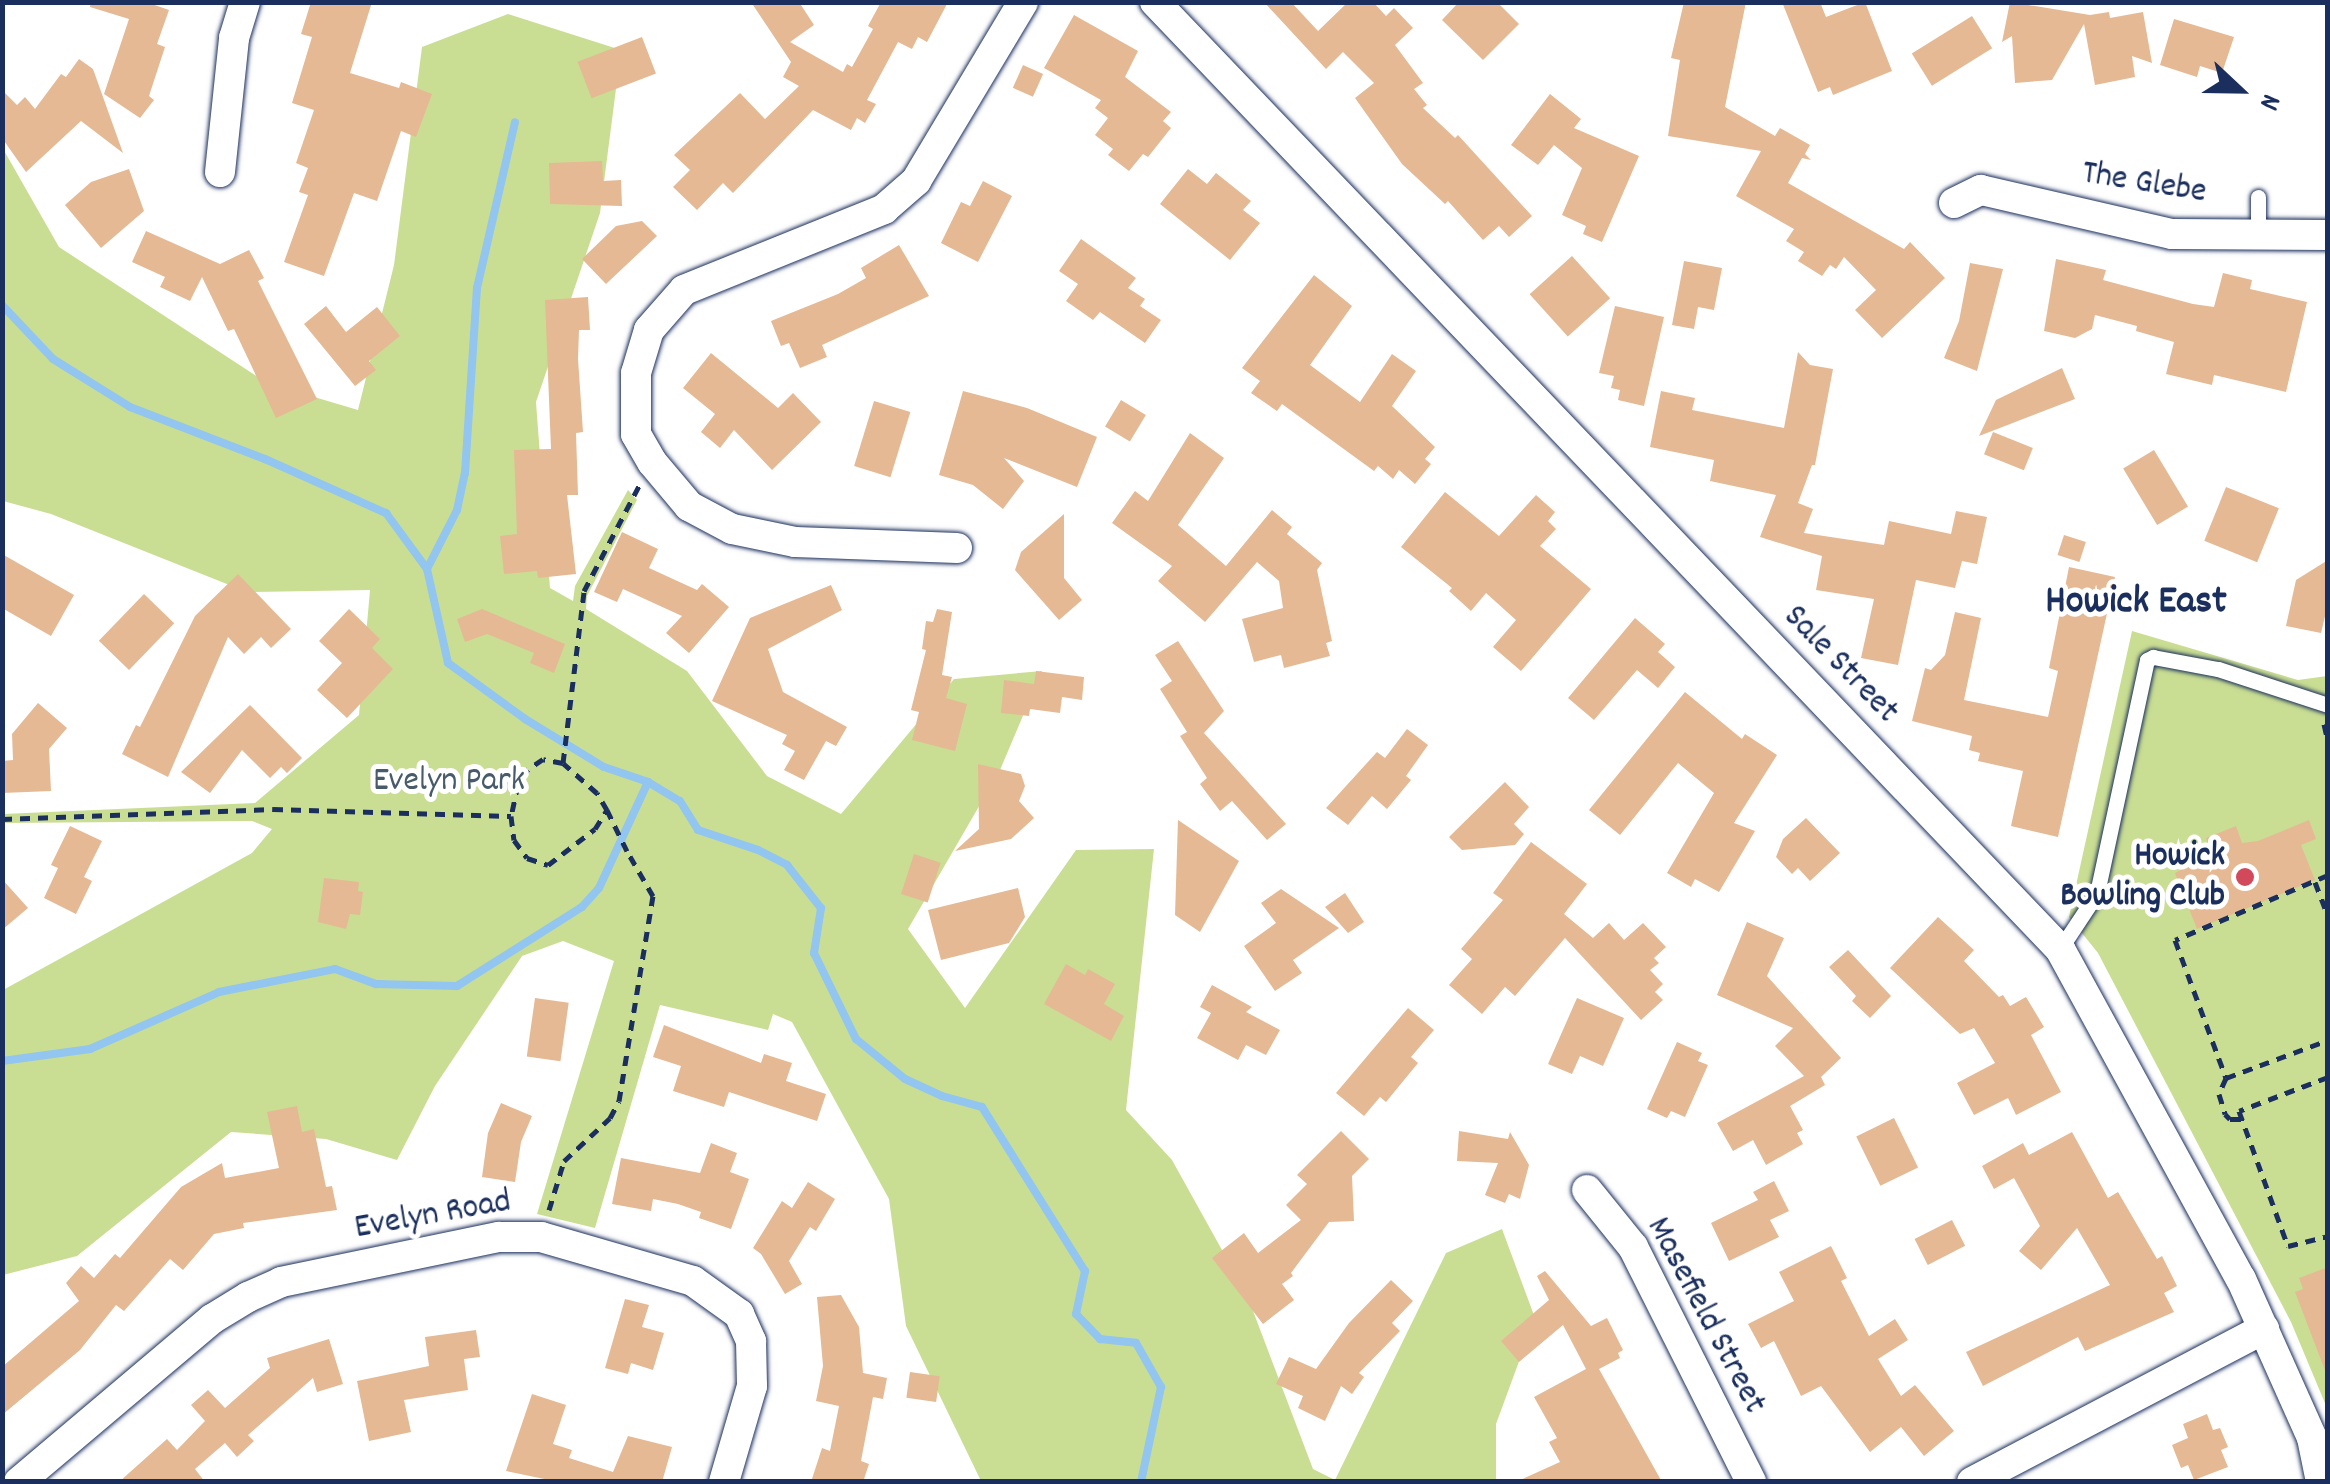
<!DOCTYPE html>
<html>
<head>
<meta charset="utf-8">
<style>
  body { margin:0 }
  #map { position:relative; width:2330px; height:1484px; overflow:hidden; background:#fff; font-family:Dekko,sans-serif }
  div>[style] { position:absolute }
  .green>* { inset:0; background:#cade93 }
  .stream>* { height:8px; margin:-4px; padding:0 4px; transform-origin:4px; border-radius:4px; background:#92c5ef }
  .building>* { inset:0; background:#e4b994; transform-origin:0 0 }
  .path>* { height:5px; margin-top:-2.5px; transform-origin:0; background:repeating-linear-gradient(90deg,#1b2f5e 0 10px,transparent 0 18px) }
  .roads { filter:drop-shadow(0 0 2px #1b2f5e) drop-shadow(0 0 2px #1b2f5e) }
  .service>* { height:15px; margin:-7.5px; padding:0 7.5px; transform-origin:7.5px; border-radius:7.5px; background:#fff }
  .minor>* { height:30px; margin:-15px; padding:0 15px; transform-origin:15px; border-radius:15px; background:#fff }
  .dots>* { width:28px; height:28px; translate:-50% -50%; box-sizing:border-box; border:5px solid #fff; border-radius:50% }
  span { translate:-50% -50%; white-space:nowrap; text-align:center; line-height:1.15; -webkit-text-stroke:10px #fff; paint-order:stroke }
  .street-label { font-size:35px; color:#1b2f5e }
  .park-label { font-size:35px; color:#475b6b }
  .poi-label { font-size:35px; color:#1b2f5e; font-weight:700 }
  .right { translate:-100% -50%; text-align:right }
  .quarter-label { font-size:40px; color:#1b2f5e; font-weight:700 }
  .frame { position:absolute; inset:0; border:5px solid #1b2f5e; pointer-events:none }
  .north { position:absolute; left:2190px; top:40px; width:100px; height:100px; -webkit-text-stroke:8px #fff; paint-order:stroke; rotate:112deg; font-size:28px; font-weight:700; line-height:40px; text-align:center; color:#1b2f5e }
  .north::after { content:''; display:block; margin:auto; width:35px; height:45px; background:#1b2f5e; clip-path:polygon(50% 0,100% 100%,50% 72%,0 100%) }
</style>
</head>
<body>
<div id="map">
  <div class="green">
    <i style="clip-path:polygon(508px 14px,621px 50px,600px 213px,536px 402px,550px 588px,573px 601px,575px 586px,628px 490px,637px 500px,587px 596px,586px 609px,687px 671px,767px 776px,841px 814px,954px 679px,1042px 671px,1000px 770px,908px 929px,965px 1008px,1076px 850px,1154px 849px,1126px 1110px,1172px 1160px,1247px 1295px,1313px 1469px,1335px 1480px,1446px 1253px,1502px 1229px,1535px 1318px,1496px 1424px,1496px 1481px,981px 1481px,906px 1326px,889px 1199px,792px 1022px,773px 1014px,768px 1030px,660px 1005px,595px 1228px,537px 1214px,614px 961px,563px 941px,522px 956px,435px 1086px,397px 1160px,326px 1139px,231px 1132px,77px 1256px,3px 1275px,3px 990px,252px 853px,272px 829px,252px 821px,3px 823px,3px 814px,255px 803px,359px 715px,370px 590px,247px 592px,51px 514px,3px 501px,2px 147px,59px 247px,267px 383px,358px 410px,394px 265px,422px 47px)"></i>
    <i style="clip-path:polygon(2132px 631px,2298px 680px,2327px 676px,2327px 1408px,2291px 1322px,2098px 953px,2069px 917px)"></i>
  </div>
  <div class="stream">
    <i style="left:2px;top:305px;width:74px;rotate:46.6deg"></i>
    <i style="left:53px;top:359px;width:91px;rotate:31.9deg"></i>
    <i style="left:130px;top:407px;width:145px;rotate:21.1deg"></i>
    <i style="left:265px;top:459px;width:133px;rotate:24.1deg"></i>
    <i style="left:386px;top:513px;width:69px;rotate:53.8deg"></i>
    <i style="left:427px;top:569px;width:96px;rotate:77.4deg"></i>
    <i style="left:448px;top:663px;width:95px;rotate:36deg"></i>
    <i style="left:525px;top:719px;width:92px;rotate:31.3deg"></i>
    <i style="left:604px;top:767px;width:46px;rotate:18.8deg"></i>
    <i style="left:648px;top:782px;width:37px;rotate:31deg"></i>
    <i style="left:680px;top:801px;width:34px;rotate:58deg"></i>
    <i style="left:698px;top:830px;width:63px;rotate:18.4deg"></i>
    <i style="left:758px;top:850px;width:33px;rotate:27deg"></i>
    <i style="left:787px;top:865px;width:55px;rotate:51.7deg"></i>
    <i style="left:821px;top:908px;width:46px;rotate:98.8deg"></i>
    <i style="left:814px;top:953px;width:96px;rotate:64deg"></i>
    <i style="left:856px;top:1039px;width:63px;rotate:39.2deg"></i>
    <i style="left:905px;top:1079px;width:41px;rotate:24.7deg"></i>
    <i style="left:942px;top:1096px;width:41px;rotate:15.4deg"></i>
    <i style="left:982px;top:1107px;width:194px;rotate:57.9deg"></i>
    <i style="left:1085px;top:1271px;width:44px;rotate:101.8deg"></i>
    <i style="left:1076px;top:1314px;width:35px;rotate:46deg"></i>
    <i style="left:1100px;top:1339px;width:36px;rotate:6deg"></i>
    <i style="left:1136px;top:1343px;width:51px;rotate:60.4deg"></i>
    <i style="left:1161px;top:1387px;width:97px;rotate:101.9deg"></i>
    <i style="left:427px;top:569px;width:66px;rotate:-63deg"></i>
    <i style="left:457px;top:510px;width:38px;rotate:-78deg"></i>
    <i style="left:465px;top:473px;width:185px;rotate:-86.3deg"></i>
    <i style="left:477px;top:288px;width:170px;rotate:-77.1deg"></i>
    <i style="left:2px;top:1061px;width:89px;rotate:-7.8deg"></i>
    <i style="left:90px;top:1049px;width:141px;rotate:-23.8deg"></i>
    <i style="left:219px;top:992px;width:118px;rotate:-11.2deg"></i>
    <i style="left:335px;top:969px;width:44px;rotate:20.1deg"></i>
    <i style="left:376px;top:984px;width:81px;rotate:1.4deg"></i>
    <i style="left:457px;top:986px;width:148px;rotate:-32.3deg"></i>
    <i style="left:582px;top:907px;width:25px;rotate:-48deg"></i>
    <i style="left:599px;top:888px;width:117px;rotate:-65.2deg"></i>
  </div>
  <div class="building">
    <i style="clip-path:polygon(91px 2px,146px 2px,169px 10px,157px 44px,165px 47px,149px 96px,154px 100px,140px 118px,104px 94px,129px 19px,90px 7px)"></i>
    <i style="clip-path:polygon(311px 2px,372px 2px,350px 73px,399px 88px,401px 82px,432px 94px,416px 137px,401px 131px,377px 201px,354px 193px,324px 276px,284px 262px,308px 195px,299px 192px,308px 168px,296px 163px,314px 110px,292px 103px,312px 37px,301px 34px)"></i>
    <i style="clip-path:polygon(751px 2px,799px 2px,814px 25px,790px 42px,843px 72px,847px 64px,852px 67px,873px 29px,868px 26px,881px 2px,948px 2px,927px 42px,918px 37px,912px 49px,898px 42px,867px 100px,876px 104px,865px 123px,857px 118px,851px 130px,813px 110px,733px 193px,723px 183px,697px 210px,673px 187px,690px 170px,674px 155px,740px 93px,765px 119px,799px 86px,783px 77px,791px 62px)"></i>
    <i style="clip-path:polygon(1264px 2px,1291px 2px,1318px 31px,1348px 2px,1373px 2px,1386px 16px,1394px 8px,1413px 28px,1395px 45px,1423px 83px,1414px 89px,1427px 105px,1423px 108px,1455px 138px,1458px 135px,1532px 216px,1509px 237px,1499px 226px,1483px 240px,1448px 201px,1445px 204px,1402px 164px,1355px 98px,1374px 83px,1343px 52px,1326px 69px)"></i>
    <i style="clip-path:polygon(1459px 2px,1497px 2px,1519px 24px,1483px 60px,1442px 20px)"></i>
    <i style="clip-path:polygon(1684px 2px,1746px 2px,1725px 107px,1775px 136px,1780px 128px,1810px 145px,1805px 154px,1811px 160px,1802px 158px,1788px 183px,1904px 249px,1910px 242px,1945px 278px,1882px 338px,1855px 310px,1876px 290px,1844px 257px,1836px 269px,1830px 265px,1822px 276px,1798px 261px,1804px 252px,1786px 241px,1794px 229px,1736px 196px,1761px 151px,1668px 136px,1680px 60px,1671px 58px)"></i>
    <i style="clip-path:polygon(1782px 2px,1820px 2px,1826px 17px,1865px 2px,1892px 71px,1833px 95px,1830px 87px,1818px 92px)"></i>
    <i style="clip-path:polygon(2010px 2px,2090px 15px,2109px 12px,2110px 18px,2143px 12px,2152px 63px,2132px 56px,2135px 77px,2095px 85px,2084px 24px,2052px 80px,2015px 83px,2012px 36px,2002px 42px)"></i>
    <i style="clip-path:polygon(1074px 15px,1138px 51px,1125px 77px,1171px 112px,1163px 121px,1171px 128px,1148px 157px,1143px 154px,1129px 171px,1108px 155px,1113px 149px,1095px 135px,1108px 118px,1095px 108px,1101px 100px,1044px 68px)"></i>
    <i style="left:1972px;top:16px;width:38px;height:71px;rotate:58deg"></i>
    <i style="clip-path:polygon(2174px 19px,2234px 37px,2222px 73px,2200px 66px,2197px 77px,2160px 65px)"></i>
    <i style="left:642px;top:37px;width:39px;height:69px;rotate:69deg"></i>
    <i style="clip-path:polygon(79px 59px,93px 69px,123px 153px,81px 121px,26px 172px,2px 138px,2px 90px,17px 105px,25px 97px,35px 109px,61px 74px,66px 77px)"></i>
    <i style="left:1023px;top:65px;width:22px;height:25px;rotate:24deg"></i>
    <i style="clip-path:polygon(1550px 94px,1581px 119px,1574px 128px,1639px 156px,1602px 242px,1583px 234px,1586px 226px,1562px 215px,1582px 168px,1554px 145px,1538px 165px,1511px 145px)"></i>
    <i style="clip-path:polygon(602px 161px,603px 181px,621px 180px,622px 206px,550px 204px,549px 163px)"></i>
    <i style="clip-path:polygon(129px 169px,144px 211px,101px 248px,65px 205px,91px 182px)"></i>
    <i style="clip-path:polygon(1188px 169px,1207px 184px,1216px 173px,1251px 201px,1243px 210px,1260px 223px,1230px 260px,1160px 204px)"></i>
    <i style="clip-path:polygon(983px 181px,1012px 196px,978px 262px,941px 243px,961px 202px,970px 206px)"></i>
    <i style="clip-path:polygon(642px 221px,657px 236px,606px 284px,582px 259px,616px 226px)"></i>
    <i style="clip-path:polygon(146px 231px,220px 264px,249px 250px,264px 278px,258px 281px,317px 399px,276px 418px,234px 329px,228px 331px,202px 277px,190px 301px,160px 287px,165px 277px,132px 262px)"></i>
    <i style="clip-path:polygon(1081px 239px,1136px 278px,1128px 288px,1145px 299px,1140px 306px,1161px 320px,1145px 343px,1100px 312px,1093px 320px,1066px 301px,1078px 284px,1059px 271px)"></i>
    <i style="clip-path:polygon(899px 245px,929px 296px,822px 345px,827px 357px,800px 368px,789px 343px,781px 346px,771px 321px,838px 294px,866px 278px,861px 268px)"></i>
    <i style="left:1572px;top:256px;width:57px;height:57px;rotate:48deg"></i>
    <i style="clip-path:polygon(2056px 259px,2106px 270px,2103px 280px,2193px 304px,2214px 307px,2223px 273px,2252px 280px,2250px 289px,2307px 302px,2286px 392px,2214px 375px,2212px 385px,2166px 374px,2174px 342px,2136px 331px,2137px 326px,2095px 315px,2092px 329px,2075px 338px,2044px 331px)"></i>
    <i style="clip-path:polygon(1684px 261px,1722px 268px,1714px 310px,1698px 307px,1694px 329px,1672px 325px)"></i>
    <i style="clip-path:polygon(1970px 263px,2003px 269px,1977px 371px,1944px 358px,1959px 321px)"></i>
    <i style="clip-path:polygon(1314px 275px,1352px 306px,1310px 365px,1360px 402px,1392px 354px,1416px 371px,1392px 406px,1435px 447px,1425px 459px,1431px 464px,1415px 484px,1399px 470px,1393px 479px,1378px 466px,1374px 471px,1282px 404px,1277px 411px,1251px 393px,1260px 381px,1242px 368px)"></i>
    <i style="clip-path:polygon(588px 297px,590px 330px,579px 330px,578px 359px,583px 432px,576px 433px,578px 495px,567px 495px,576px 574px,538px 578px,537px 571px,504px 574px,500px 536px,517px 534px,514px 450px,551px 449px,545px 300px)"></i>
    <i style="clip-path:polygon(326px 306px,346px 332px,377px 307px,400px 336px,369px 361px,376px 370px,355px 386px,304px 324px)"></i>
    <i style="clip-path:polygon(1615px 306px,1664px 317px,1644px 406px,1618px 400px,1620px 390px,1611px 388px,1614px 376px,1599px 373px)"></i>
    <i style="clip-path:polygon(1798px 352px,1810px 365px,1833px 369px,1815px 465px,1812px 465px,1798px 503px,1813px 509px,1804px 533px,1884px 545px,1889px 521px,1951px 534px,1956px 511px,1987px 517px,1977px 564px,1962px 561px,1955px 588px,1916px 580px,1898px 665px,1861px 658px,1874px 599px,1816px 590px,1822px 556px,1760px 537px,1776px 495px,1710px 481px,1714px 460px,1650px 447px,1661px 391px,1695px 398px,1692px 410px,1784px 428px)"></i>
    <i style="clip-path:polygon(711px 353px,778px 408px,793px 393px,821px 422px,772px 470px,734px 430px,720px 448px,701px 432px,715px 414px,683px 388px)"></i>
    <i style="clip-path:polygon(2062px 368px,2075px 399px,1979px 436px,1996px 400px)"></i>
    <i style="clip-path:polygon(963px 391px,1027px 408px,1097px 437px,1077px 487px,1004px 458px,1024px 481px,1003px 509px,973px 485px,939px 475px)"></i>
    <i style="left:1121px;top:400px;width:29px;height:31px;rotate:31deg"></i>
    <i style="left:874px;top:401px;width:38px;height:68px;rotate:17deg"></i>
    <i style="left:1993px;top:432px;width:43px;height:24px;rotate:22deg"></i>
    <i style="clip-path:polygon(1190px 433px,1224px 458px,1178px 525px,1226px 566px,1272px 510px,1292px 527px,1287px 534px,1322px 563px,1317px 570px,1332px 641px,1326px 643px,1330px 656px,1284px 668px,1281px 655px,1254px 662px,1242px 619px,1283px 608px,1279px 581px,1257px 562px,1205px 622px,1158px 581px,1172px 566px,1112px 523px,1135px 491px,1148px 501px)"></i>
    <i style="left:2154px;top:450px;width:66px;height:36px;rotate:59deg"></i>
    <i style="left:2226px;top:487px;width:57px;height:58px;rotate:22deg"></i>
    <i style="clip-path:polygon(1445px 492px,1499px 536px,1536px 495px,1555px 512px,1548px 521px,1556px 529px,1540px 546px,1591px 589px,1521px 671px,1493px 647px,1516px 620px,1486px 593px,1471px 611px,1449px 591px,1452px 588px,1401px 547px)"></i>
    <i style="clip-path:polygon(1064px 514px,1064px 578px,1082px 600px,1059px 620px,1015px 570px,1021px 552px)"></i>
    <i style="clip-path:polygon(622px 532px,658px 549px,649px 568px,697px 590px,702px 584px,729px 607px,689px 653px,666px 633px,682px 616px,623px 589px,617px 602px,594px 592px)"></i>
    <i style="left:2064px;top:535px;width:23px;height:21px;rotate:18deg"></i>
    <i style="clip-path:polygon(2px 554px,74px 595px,51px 636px,2px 608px)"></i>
    <i style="clip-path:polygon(2328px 560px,2328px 604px,2321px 633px,2286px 626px,2296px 580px)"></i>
    <i style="clip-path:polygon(2069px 567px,2115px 577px,2058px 837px,2011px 826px,2023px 771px,1978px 761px,1980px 753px,1969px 750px,1972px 736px,1912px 721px,1925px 668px,1931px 670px,1945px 655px,1955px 612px,1981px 618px,1964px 700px,2048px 717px,2058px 671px,2049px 668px)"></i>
    <i style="clip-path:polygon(238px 574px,291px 629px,271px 648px,261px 637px,244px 654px,228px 637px,168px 777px,122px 754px,136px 725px,140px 727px,195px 616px)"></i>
    <i style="clip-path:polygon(831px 585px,842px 610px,768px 649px,783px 692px,847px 727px,836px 746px,826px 741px,804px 780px,784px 770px,795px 751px,782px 744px,787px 735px,712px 701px,750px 618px)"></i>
    <i style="left:144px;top:594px;width:42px;height:65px;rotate:44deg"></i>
    <i style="clip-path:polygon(349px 609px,380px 639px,372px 648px,393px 669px,347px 718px,317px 690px,342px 663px,319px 641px)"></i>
    <i style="clip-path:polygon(482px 609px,565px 644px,554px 673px,530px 663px,534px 653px,487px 634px,465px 642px,457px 619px)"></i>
    <i style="clip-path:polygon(937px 609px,952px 612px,942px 675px,952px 677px,946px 698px,967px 704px,955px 751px,912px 740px,919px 712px,911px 710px,926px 650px,922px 649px,926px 621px,933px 622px)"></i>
    <i style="clip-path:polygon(1635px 618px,1665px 644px,1658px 652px,1675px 667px,1658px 688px,1637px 670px,1594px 720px,1568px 698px)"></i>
    <i style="clip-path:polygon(1178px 641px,1224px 711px,1204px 733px,1286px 824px,1267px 840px,1232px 801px,1220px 811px,1200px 784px,1207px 778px,1180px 736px,1187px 732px,1160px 689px,1172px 681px,1155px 655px)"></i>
    <i style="clip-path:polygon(1036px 671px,1084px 677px,1082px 700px,1062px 697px,1060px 713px,1030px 709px,1029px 716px,1001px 713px,1004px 680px,1034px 684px)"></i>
    <i style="clip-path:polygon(1685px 692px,1742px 739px,1745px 734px,1777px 755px,1734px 823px,1755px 831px,1719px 892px,1695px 879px,1691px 887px,1667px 873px,1714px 793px,1678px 763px,1620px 835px,1589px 810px)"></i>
    <i style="clip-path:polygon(38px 703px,67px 728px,49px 749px,51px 791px,2px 793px,2px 761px,13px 760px,12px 734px)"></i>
    <i style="clip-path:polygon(250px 705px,302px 758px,287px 773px,281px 767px,270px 778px,242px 750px,210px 793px,181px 772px)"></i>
    <i style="clip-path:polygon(1407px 729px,1428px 745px,1406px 776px,1411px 780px,1387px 809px,1372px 796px,1348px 825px,1326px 808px,1377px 752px,1385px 758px)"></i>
    <i style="clip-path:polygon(978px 764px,1021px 774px,1025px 786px,1019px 801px,1034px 818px,1011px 839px,955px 851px,979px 829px)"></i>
    <i style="clip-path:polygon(1505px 782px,1529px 807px,1514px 824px,1524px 834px,1515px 845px,1462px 850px,1449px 837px)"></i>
    <i style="clip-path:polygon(1806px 818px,1840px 853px,1810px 881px,1798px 868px,1792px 874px,1776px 857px,1783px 839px)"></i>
    <i style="clip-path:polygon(1178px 820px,1239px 861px,1200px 932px,1175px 915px)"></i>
    <i style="clip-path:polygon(2309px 820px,2316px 839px,2301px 845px,2315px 880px,2197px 929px,2175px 873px,2212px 853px,2206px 838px,2236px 826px,2242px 843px,2258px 841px)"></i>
    <i style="clip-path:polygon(70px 826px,102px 841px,84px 877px,92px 881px,76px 914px,44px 898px,58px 868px,51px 865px)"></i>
    <i style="clip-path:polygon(1531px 842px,1587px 884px,1564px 914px,1593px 938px,1609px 923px,1624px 940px,1643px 923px,1666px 947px,1654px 958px,1659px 963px,1650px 970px,1663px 984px,1655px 992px,1663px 1000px,1641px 1020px,1565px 938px,1515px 996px,1505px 987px,1482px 1014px,1449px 985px,1472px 959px,1461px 949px,1503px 900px,1493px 893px)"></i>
    <i style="left:914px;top:854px;width:28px;height:42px;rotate:18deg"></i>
    <i style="clip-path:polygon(324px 878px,359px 882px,358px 891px,363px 892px,360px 915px,350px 914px,346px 929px,318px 922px)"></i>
    <i style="clip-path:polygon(2px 879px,28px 908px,2px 930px)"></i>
    <i style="clip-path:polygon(1018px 888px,1025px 917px,1009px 943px,941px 960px,928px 910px)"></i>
    <i style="clip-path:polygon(1281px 889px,1339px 928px,1293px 960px,1302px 973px,1275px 991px,1244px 946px,1276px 923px,1261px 903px)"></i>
    <i style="clip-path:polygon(1345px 893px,1364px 922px,1348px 933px,1325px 907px)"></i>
    <i style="clip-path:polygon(1938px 917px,1974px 950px,1964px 961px,1999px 997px,2003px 995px,2010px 1006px,2026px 997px,2044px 1027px,2031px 1035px,2061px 1092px,2016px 1115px,2008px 1098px,1974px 1115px,1957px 1083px,1995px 1063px,1974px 1028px,1960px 1034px,1890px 968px)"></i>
    <i style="clip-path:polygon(1747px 922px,1784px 938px,1767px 976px,1841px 1058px,1821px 1077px,1825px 1085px,1790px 1106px,1803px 1130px,1797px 1133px,1803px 1144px,1766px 1165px,1753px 1140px,1733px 1151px,1717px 1123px,1804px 1076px,1775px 1046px,1793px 1028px,1717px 995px)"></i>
    <i style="clip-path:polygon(1848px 950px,1891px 996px,1870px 1018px,1852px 1001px,1856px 996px,1829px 967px)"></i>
    <i style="clip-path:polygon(1066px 964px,1085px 975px,1088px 969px,1115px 984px,1104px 1004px,1124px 1016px,1111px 1041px,1044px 1004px)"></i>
    <i style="clip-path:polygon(1212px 985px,1252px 1007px,1246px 1012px,1280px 1030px,1266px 1055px,1246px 1045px,1238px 1060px,1197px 1038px,1211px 1013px,1200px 1007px)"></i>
    <i style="left:535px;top:998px;width:34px;height:59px;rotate:8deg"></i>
    <i style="clip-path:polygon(1577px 998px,1624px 1018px,1603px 1066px,1580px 1056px,1572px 1074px,1548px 1064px)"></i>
    <i style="clip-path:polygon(1408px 1008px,1434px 1030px,1411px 1057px,1418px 1063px,1386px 1102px,1380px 1097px,1364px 1116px,1336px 1093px)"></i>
    <i style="clip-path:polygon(664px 1025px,761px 1063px,764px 1054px,792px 1063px,786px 1081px,826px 1094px,817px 1121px,729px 1092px,724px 1107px,673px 1091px,681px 1066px,653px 1057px)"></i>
    <i style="clip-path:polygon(1677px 1042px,1702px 1053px,1698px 1061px,1708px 1065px,1685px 1117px,1671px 1111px,1667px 1118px,1647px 1109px)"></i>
    <i style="clip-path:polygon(501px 1103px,532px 1116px,521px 1142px,515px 1182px,482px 1177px,488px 1133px)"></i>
    <i style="clip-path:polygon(297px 1106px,302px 1132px,314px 1129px,326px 1187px,332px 1186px,337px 1210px,243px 1223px,244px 1228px,214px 1234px,183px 1270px,170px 1259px,124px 1311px,116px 1305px,80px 1350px,2px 1415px,2px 1367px,79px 1301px,66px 1283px,81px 1266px,94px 1278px,115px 1254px,120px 1258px,181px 1187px,222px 1163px,225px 1178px,279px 1168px,267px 1112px)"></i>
    <i style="left:1894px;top:1118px;width:55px;height:42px;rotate:64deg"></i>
    <i style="clip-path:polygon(1341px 1131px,1369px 1159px,1352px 1176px,1354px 1221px,1329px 1222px,1291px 1273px,1293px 1276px,1282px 1284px,1294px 1300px,1263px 1324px,1212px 1258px,1244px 1233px,1258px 1253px,1301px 1220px,1286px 1205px,1307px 1184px,1297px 1175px)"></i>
    <i style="clip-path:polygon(1459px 1131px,1508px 1139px,1510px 1132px,1529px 1165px,1520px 1199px,1509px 1194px,1505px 1203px,1485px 1195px,1498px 1163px,1457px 1161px)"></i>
    <i style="clip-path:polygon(2072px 1132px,2108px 1198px,2118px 1192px,2157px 1259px,2162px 1256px,2177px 1286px,2164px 1293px,2174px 1312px,2085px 1351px,2078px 1337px,1983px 1386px,1966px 1352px,2110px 1285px,2077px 1228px,2041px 1270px,2019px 1251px,2040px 1226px,2014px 1178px,1994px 1189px,1982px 1166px,2023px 1143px,2029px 1155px)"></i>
    <i style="clip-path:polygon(711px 1143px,737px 1153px,730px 1172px,749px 1179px,731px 1229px,699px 1218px,701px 1212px,678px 1204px,653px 1199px,651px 1211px,612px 1204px,621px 1158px,700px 1173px)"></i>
    <i style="clip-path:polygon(1774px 1181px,1789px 1211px,1770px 1220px,1779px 1237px,1729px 1261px,1711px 1223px,1758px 1200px,1753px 1192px)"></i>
    <i style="clip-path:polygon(808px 1182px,835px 1199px,816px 1231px,810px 1227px,789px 1261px,802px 1284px,785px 1294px,761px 1254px,753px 1248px,782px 1201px,792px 1208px)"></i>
    <i style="left:1952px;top:1220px;width:29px;height:42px;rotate:63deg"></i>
    <i style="clip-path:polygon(1831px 1246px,1847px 1278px,1841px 1281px,1869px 1336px,1895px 1319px,1908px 1340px,1878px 1359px,1901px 1396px,1915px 1385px,1954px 1431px,1924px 1456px,1901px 1427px,1870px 1452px,1821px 1386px,1801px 1396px,1774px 1341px,1761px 1348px,1748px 1324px,1794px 1301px,1779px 1272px)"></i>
    <i style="clip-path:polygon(2328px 1267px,2328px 1373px,2326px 1373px,2295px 1292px,2303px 1289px,2299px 1278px)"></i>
    <i style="clip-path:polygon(1545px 1271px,1591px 1326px,1607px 1318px,1623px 1350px,1618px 1353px,1620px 1358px,1599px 1369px,1662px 1482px,1516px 1482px,1560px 1462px,1549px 1442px,1557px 1438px,1534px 1397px,1586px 1369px,1563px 1325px,1519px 1362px,1501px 1341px,1549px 1300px,1537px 1276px)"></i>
    <i style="clip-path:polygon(1391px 1280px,1413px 1301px,1392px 1323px,1400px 1331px,1359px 1373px,1364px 1377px,1352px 1394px,1341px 1386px,1325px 1421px,1298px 1408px,1303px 1396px,1276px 1384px,1289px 1357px,1316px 1369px,1349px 1323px)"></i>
    <i style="clip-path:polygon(841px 1295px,859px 1327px,863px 1373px,887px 1378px,883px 1399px,873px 1397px,861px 1461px,869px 1464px,863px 1482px,811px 1482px,822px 1448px,830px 1451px,839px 1406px,816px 1401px,823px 1366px,817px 1297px)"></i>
    <i style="clip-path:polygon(625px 1299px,649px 1305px,642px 1327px,664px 1333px,653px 1370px,631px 1363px,628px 1374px,605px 1368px)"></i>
    <i style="clip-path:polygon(476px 1330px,480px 1357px,464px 1359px,468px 1390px,404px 1400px,411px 1432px,369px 1441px,357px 1381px,429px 1366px,425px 1337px)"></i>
    <i style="clip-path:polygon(329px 1339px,343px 1384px,317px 1392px,313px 1378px,248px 1435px,254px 1441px,237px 1457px,225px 1443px,195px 1469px,205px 1482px,119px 1482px,167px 1439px,177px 1450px,205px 1421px,191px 1405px,208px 1390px,225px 1408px,270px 1368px,267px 1358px)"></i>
    <i style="left:910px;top:1372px;width:30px;height:26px;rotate:8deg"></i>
    <i style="clip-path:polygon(532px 1394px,566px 1405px,553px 1444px,572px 1450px,569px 1458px,613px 1472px,628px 1436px,672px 1447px,662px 1482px,559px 1482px,506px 1471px)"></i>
    <i style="clip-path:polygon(2207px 1414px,2213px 1430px,2220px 1428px,2228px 1447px,2221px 1450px,2228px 1467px,2194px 1480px,2188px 1465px,2181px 1468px,2172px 1445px,2188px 1438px,2183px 1424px)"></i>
  </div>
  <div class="path">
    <i style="left:2324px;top:724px;width:17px;rotate:77deg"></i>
    <i style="left:563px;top:763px;width:173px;rotate:-83deg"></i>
    <i style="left:584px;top:591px;width:119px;rotate:-62.4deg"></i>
    <i style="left:2px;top:819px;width:271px;rotate:-2.1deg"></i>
    <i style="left:273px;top:809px;width:238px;rotate:1.7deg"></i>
    <i style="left:2328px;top:875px;width:166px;rotate:157deg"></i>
    <i style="left:2175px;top:940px;width:147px;rotate:69.7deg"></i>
    <i style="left:2226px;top:1078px;width:109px;rotate:-20.4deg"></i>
    <i style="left:2315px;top:882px;width:36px;rotate:69deg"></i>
    <i style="left:2328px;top:1077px;width:95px;rotate:159.1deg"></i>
    <i style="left:2239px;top:1111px;width:144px;rotate:70.1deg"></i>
    <i style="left:2288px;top:1246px;width:41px;rotate:-14deg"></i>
    <i style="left:2226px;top:1078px;width:17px;rotate:114deg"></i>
    <i style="left:2219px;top:1094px;width:21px;rotate:73deg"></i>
    <i style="left:2225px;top:1114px;width:7px;rotate:45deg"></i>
    <i style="left:2230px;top:1119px;width:11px"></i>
    <i style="left:549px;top:1210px;width:51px;rotate:-73deg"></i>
    <i style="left:564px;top:1161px;width:63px;rotate:-43.1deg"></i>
    <i style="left:610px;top:1118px;width:19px;rotate:-62deg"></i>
    <i style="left:619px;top:1101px;width:208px;rotate:-80.6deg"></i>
    <i style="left:653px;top:896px;width:52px;rotate:-120deg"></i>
    <i style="left:627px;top:851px;width:46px;rotate:-116deg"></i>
    <i style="left:607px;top:810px;width:20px;rotate:-120deg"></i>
    <i style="left:597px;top:793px;width:45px;rotate:-138.6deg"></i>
    <i style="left:563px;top:763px;width:20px;rotate:-169deg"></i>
    <i style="left:543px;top:759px;width:18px;rotate:146deg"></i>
    <i style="left:528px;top:769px;width:18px;rotate:124deg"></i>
    <i style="left:518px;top:784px;width:33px;rotate:102deg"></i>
    <i style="left:511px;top:816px;width:24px;rotate:83deg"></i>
    <i style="left:514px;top:840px;width:22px;rotate:54deg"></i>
    <i style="left:527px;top:858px;width:22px;rotate:18deg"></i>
    <i style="left:548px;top:865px;width:59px;rotate:-37.5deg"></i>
    <i style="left:595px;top:829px;width:22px;rotate:-58deg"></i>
  </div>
  <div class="roads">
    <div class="service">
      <i style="left:2258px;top:197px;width:37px;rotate:90deg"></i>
      <i style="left:2060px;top:949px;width:67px;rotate:-56.5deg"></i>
      <i style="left:2097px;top:893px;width:238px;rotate:-77.9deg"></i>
      <i style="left:2147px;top:660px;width:7px;rotate:-27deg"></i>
      <i style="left:2153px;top:657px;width:66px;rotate:10.5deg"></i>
      <i style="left:2218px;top:669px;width:116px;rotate:18.1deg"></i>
    </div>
    <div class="minor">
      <i style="left:1155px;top:2px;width:1310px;rotate:46.3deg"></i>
      <i style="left:2060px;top:949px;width:376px;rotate:61.3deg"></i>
      <i style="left:2241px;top:1279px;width:174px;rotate:65.9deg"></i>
      <i style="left:2312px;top:1438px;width:45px;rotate:78.4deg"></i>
      <i style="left:220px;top:172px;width:135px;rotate:-84deg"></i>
      <i style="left:234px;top:38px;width:38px;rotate:-73deg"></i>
      <i style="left:1954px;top:203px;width:30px;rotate:-26deg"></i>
      <i style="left:1981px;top:190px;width:196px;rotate:13deg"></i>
      <i style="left:2172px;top:234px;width:156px;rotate:0.4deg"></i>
      <i style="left:957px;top:548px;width:162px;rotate:-177.9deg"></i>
      <i style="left:795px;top:542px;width:64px;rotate:-168.3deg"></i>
      <i style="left:732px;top:529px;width:49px;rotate:-151.9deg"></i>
      <i style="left:689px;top:506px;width:57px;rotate:-130.1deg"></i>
      <i style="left:652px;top:462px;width:32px;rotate:-120deg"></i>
      <i style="left:636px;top:434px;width:61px;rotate:-90deg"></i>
      <i style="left:636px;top:373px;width:45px;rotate:-73.2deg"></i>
      <i style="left:649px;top:330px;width:53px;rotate:-48.8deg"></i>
      <i style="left:684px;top:290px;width:216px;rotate:-22deg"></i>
      <i style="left:884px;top:209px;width:43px;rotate:-41.2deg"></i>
      <i style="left:916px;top:181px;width:209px;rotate:-59.1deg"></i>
      <i style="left:1587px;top:1190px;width:73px;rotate:51.1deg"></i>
      <i style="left:1633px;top:1247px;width:263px;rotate:63.3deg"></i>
      <i style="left:19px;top:1482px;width:253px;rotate:-40.2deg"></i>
      <i style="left:212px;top:1319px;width:42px;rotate:-31.4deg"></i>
      <i style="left:248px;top:1297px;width:36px;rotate:-24deg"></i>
      <i style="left:281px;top:1282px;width:223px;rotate:-11.7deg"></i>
      <i style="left:499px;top:1237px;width:42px"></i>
      <i style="left:541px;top:1237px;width:158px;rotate:16.1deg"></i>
      <i style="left:693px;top:1281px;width:57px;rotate:35.7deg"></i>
      <i style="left:739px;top:1314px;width:30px;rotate:66deg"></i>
      <i style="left:751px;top:1341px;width:45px;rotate:88.7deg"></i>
      <i style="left:752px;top:1386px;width:100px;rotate:106.3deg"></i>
      <i style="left:1972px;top:1482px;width:330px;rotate:-27.7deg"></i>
    </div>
  </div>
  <div class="dots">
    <i style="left:2245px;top:877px;background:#d1495b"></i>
  </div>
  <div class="street-label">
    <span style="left:2144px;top:184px;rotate:9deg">The Glebe</span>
    <span style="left:1840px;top:665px;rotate:46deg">Sale Street</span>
    <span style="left:433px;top:1216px;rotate:-10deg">Evelyn Road</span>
    <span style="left:1705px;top:1316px;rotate:62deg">Masefield Street</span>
  </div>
  <div class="park-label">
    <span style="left:449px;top:782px">Evelyn Park</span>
  </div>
  <div class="poi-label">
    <span class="right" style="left:2225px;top:877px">Howick<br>Bowling Club</span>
  </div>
  <div class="quarter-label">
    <span style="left:2136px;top:604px">Howick East</span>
  </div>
  <div class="frame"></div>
  <div class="north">N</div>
</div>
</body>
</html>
